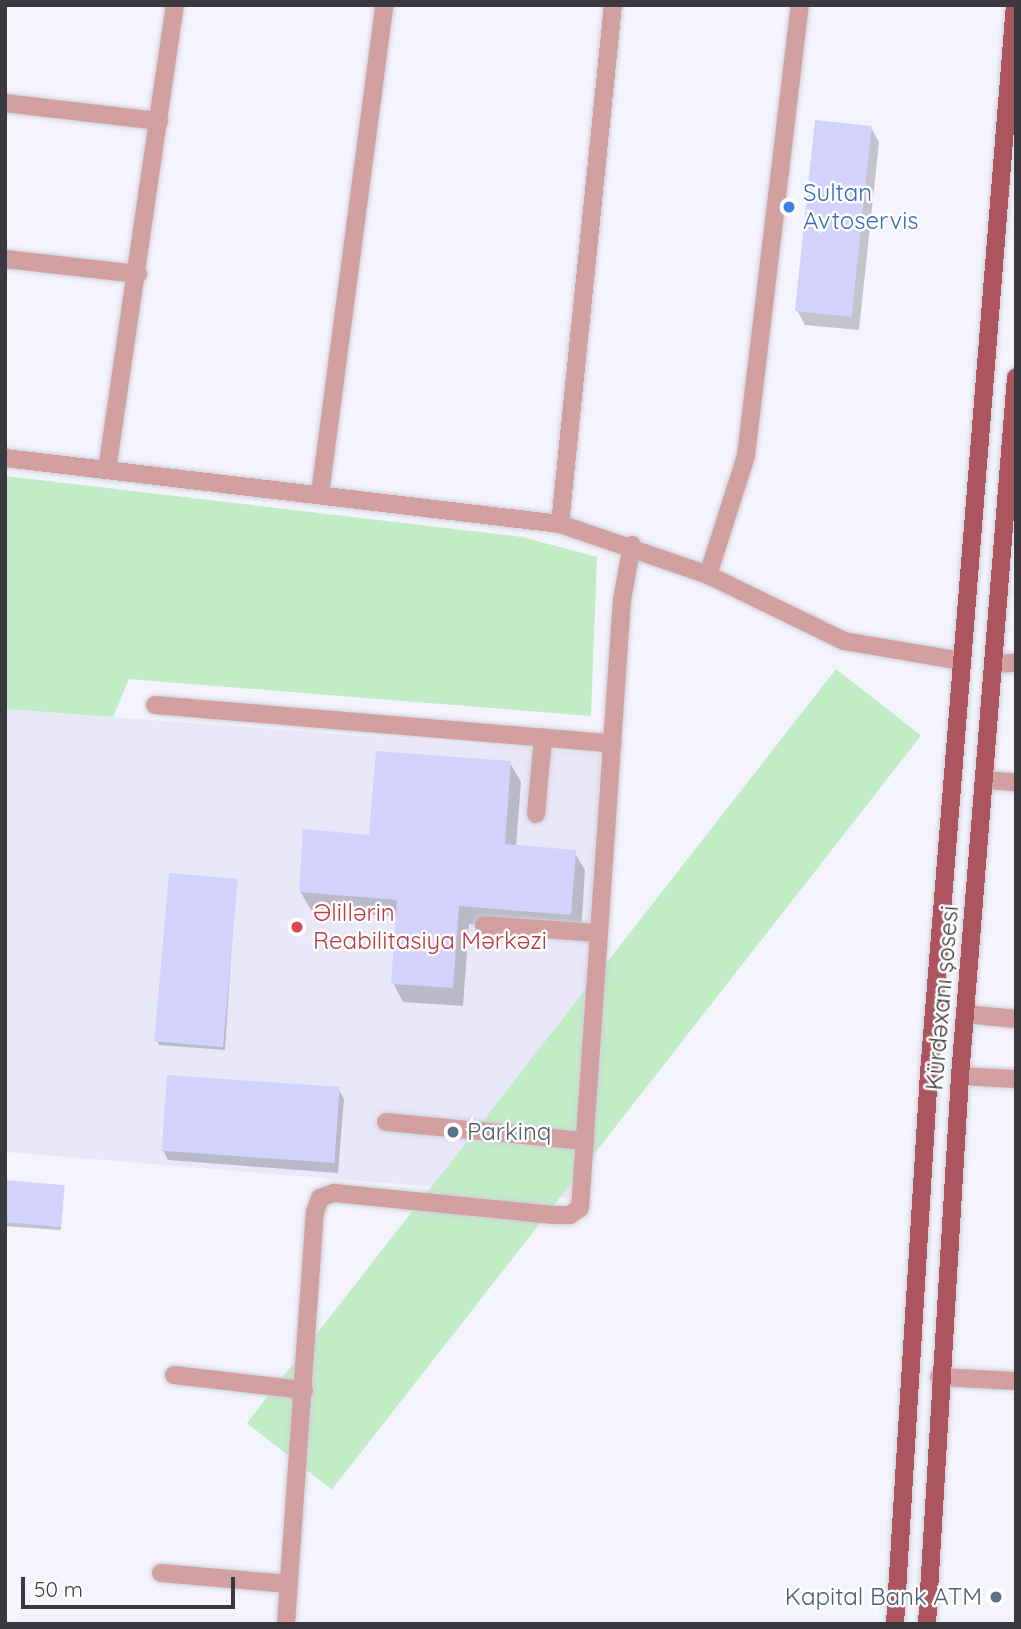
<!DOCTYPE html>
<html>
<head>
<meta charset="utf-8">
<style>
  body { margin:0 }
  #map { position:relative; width:1021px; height:1629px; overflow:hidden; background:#f4f4fe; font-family:Quicksand,sans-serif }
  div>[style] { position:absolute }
  .built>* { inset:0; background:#e8e8f9 }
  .green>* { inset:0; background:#c1ecc6; transform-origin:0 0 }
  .shadow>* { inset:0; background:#0003; transform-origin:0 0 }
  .building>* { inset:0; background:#d2d2fd; transform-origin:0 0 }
  .roads { filter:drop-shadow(0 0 2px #cfcfd8) drop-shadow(0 0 2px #cfcfd8) }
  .lane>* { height:18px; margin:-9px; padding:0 9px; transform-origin:9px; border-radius:9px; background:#d3a0a2 }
  .street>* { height:18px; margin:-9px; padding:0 9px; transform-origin:9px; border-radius:9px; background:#d3a0a2 }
  .primary>* { height:18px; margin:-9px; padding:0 9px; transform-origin:9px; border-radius:9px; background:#ad555e }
  .dots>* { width:19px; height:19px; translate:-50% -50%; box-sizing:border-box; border:4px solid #fff; border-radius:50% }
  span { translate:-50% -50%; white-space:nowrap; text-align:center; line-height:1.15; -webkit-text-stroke:5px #fff; paint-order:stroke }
  .shop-label { font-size:24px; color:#366cbe }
  .left { translate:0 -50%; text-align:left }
  .health-label { font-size:24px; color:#be3a42 }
  .street-label { font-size:24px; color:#3a3a3e }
  .service-label { font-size:24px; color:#4e5e75 }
  .right { translate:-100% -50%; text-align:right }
  .frame { position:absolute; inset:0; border:7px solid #3a3a3e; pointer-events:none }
  .scale { position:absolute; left:21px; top:1577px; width:214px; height:32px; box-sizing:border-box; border:4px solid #3a3a3e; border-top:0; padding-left:9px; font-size:21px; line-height:24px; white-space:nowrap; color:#3a3a3e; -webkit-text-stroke:5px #fff; paint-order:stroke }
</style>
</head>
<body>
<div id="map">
  <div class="built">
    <i style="clip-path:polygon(5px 709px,601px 754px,578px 1099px,549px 1120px,546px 1153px,573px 1178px,570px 1198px,5px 1152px)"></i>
  </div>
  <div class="green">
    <i style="clip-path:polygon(5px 476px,522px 537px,597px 557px,591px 716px,129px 679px,113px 717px,5px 709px)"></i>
    <i style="left:836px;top:669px;width:108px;height:957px;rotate:38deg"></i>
  </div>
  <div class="shadow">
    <i style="clip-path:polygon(871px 128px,879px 142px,859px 330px,805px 325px,797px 310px)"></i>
    <i style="clip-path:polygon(510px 763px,521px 782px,516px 847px,574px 852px,585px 870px,581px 933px,469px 924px,463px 1006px,403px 1002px,393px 983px,398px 917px,311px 910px,300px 891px,371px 836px)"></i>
    <i style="clip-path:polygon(236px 880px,225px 1050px,159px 1045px,157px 1041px)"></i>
    <i style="clip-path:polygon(339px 1090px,344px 1099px,338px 1173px,168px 1160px,163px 1150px)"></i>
    <i style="left:5px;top:1182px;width:59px;height:44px;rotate:4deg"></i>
  </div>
  <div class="building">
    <i style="left:815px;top:120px;width:57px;height:192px;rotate:6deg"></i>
    <i style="clip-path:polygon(376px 751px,511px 761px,505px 844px,576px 850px,571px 915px,459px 906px,453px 988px,391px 984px,397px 900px,299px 892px,303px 829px,369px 835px)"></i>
    <i style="left:169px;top:873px;width:69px;height:169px;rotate:5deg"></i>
    <i style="left:167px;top:1075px;width:173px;height:76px;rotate:4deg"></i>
    <i style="left:5px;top:1180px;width:60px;height:42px;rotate:5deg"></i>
  </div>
  <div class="roads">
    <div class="lane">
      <i style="left:708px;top:575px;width:125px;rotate:-72.3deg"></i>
      <i style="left:746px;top:456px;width:454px;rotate:-83.2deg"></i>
      <i style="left:155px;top:705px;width:459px;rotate:4.8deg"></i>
      <i style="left:536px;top:814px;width:77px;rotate:-84.8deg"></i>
      <i style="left:484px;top:925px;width:115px;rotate:4deg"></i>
      <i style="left:965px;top:1014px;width:51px;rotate:5.6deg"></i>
      <i style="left:386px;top:1122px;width:200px;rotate:5.5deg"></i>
      <i style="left:174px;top:1375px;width:131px;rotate:6.6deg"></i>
      <i style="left:161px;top:1573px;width:128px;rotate:4.9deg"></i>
      <i style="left:286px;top:1624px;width:413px;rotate:-86deg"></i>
      <i style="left:315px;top:1212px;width:15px;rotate:-70deg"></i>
      <i style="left:320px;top:1198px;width:15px;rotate:-20deg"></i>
      <i style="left:334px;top:1193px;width:221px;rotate:5.7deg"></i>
      <i style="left:554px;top:1215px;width:16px"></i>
      <i style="left:570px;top:1215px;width:12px;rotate:-35deg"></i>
      <i style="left:580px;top:1208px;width:609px;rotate:-86.05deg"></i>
      <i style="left:622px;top:600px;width:56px;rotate:-79.7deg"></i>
    </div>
    <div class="street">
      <i style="left:5px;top:103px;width:155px;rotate:6.7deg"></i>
      <i style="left:5px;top:259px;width:134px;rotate:6.4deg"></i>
      <i style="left:5px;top:458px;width:559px;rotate:6.78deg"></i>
      <i style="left:560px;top:524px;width:157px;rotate:19deg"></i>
      <i style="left:708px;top:575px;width:151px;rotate:25.9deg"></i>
      <i style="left:844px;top:641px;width:120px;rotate:9.6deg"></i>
      <i style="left:107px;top:470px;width:470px;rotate:-81.7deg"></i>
      <i style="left:320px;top:494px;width:493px;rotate:-82.5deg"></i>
      <i style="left:560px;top:524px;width:522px;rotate:-84.17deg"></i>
      <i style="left:994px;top:664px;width:22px;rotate:-3deg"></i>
      <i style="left:984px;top:780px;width:32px;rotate:4deg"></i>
      <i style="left:960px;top:1076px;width:56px;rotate:3.1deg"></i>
      <i style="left:939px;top:1377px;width:77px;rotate:3deg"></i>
    </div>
    <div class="primary">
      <i style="left:895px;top:1624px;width:552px;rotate:-86.47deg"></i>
      <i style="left:929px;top:1073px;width:1071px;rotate:-85.4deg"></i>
      <i style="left:927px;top:1624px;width:549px;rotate:-86.55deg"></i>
      <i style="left:960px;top:1076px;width:701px;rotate:-85.42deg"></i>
    </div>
  </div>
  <div class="dots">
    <i style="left:789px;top:207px;background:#3f7fe0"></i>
    <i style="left:297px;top:927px;background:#e0444e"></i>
    <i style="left:453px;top:1132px;background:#5c6f8a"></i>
    <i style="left:996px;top:1597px;background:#5c6f8a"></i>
  </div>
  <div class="shop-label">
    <span class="left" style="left:803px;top:207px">Sultan<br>Avtoservis</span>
  </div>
  <div class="health-label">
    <span class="left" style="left:313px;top:927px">Əlillərin<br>Reabilitasiya Mərkəzi</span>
  </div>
  <div class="street-label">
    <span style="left:942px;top:998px;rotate:-85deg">Kürdəxanı şosesi</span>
  </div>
  <div class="service-label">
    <span class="left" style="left:467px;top:1132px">Parkinq</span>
    <span class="right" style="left:982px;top:1597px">Kapital Bank ATM</span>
  </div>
  <div class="frame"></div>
  <div class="scale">50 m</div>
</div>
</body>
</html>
